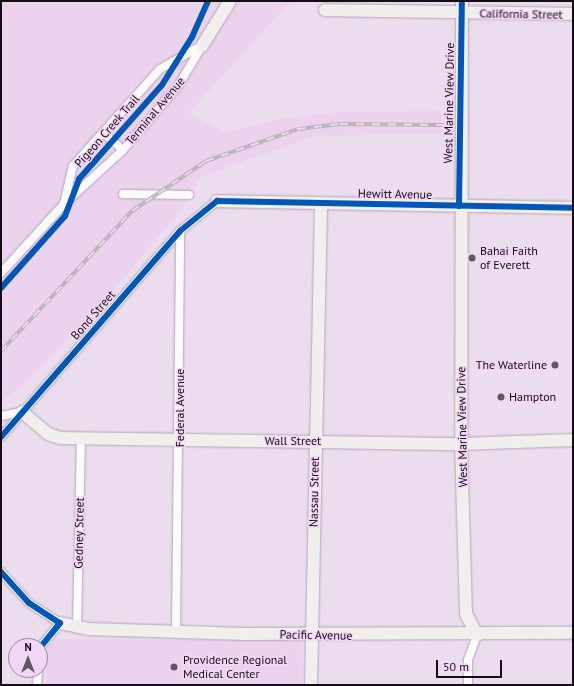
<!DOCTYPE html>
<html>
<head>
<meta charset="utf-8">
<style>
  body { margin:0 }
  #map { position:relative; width:574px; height:686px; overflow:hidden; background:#ecddee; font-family:"PT Sans",sans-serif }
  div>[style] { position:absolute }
  .built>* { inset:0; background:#ebd3ed }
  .roads { filter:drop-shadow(0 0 1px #b2a7b4) drop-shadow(0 0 1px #b2a7b4) }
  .street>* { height:8px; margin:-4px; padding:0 4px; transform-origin:4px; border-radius:4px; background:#fcfafc }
  .secondary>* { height:12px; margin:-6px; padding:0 6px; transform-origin:6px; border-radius:6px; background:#f1eeed }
  .rail>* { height:4px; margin-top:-2px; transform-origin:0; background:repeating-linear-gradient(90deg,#f2d7f4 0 8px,#b8b5b8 0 16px); box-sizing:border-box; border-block:1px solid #b8b5b8 }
  .cycleway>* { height:6px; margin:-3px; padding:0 3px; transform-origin:3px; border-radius:3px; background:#0057b8 }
  .dots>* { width:11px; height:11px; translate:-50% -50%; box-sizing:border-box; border:2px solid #f2d7f4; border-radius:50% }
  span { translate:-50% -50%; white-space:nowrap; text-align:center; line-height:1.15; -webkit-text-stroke:3px #f2d7f4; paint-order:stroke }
  .street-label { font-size:12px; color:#150d16 }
  .poi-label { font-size:12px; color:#150d16 }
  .left { translate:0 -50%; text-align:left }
  .right { translate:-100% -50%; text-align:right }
  .frame { position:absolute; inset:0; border:2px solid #150d16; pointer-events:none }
  .north { position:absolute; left:8px; top:638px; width:40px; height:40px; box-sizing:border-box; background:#f2d7f4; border:1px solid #9a869b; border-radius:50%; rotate:0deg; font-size:11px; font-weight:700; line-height:16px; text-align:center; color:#150d16 }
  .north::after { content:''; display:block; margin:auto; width:14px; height:18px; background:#605662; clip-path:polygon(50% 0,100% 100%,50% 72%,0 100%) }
  .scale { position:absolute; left:436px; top:660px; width:66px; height:18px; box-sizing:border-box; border:2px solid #150d16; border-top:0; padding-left:5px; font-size:12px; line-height:14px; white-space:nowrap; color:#150d16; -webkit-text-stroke:3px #f2d7f4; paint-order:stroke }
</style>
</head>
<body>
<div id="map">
  <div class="built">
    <i style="clip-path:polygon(1px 1px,227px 1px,181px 81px,240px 1px,291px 1px,189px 113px,225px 132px,285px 118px,338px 112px,441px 111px,441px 134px,314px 136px,198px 178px,189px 201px,98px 309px,22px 386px,1px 402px)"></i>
    <i style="clip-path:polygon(57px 639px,302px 640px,302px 685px,46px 685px,47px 648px)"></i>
  </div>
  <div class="roads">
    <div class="street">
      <i style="left:103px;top:133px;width:26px;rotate:40deg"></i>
      <i style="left:123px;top:194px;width:66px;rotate:0.9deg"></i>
      <i style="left:64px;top:204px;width:39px;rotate:-77deg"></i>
      <i style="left:73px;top:166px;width:130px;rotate:-48.1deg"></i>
      <i style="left:160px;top:69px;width:47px;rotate:-29.3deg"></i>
      <i style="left:1px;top:273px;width:92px;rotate:-47.6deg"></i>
      <i style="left:63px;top:205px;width:81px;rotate:-42.5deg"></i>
      <i style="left:123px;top:150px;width:84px;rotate:-49.3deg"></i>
      <i style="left:178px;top:86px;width:47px;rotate:-59deg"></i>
      <i style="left:1px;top:416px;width:21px;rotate:-11deg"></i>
      <i style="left:1px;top:437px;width:273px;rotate:-49deg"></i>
      <i style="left:180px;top:231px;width:48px;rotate:-39deg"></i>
      <i style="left:1px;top:572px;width:42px;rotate:47.9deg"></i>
      <i style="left:29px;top:603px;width:37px;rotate:33deg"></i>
      <i style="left:60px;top:623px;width:32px;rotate:129deg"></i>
      <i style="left:77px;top:627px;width:188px;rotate:-88.8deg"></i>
      <i style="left:176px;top:631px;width:400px;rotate:-89.4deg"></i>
      <i style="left:37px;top:685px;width:15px;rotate:-86deg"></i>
      <i style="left:468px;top:685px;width:25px;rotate:-90deg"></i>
      <i style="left:468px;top:660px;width:27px;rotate:-70deg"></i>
    </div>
    <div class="secondary">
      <i style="left:462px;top:1px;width:443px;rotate:90.1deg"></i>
      <i style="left:461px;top:444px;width:170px;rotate:88.3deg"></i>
      <i style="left:466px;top:614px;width:24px;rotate:62deg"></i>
      <i style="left:325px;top:10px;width:248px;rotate:0.9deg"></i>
      <i style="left:202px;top:46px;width:53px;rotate:-58.1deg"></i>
      <i style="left:217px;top:201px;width:356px;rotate:1.1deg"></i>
      <i style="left:22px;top:412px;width:34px;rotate:40deg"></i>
      <i style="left:48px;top:434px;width:13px;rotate:18deg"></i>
      <i style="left:60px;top:438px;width:401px;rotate:0.9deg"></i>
      <i style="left:461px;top:444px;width:112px;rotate:-2deg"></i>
      <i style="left:60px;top:623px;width:30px;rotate:12deg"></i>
      <i style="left:89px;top:629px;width:156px;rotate:1.8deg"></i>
      <i style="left:245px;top:634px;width:328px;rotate:-0.2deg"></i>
      <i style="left:311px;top:685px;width:482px;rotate:-88.8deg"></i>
    </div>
  </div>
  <div class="rail">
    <i style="left:1px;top:351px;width:192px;rotate:-46.9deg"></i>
    <i style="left:132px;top:211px;width:89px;rotate:-34deg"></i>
    <i style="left:206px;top:161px;width:97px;rotate:-19.2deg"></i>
    <i style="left:298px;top:129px;width:42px;rotate:-6.8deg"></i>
    <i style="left:340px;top:124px;width:104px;rotate:0.6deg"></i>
  </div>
  <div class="cycleway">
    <i style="left:459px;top:206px;width:205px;rotate:-89.2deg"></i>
    <i style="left:1px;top:288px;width:96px;rotate:-48.4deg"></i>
    <i style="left:65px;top:216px;width:40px;rotate:-69deg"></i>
    <i style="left:79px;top:179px;width:125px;rotate:-48.6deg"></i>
    <i style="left:162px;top:85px;width:57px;rotate:-58deg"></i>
    <i style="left:192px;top:37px;width:39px;rotate:-66deg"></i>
    <i style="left:1px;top:437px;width:273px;rotate:-49deg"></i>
    <i style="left:180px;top:231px;width:48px;rotate:-39deg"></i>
    <i style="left:217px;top:201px;width:356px;rotate:1.1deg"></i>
    <i style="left:1px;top:572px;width:42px;rotate:47.9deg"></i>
    <i style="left:29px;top:603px;width:37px;rotate:33deg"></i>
    <i style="left:60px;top:623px;width:32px;rotate:129deg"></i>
  </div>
  <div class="dots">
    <i style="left:472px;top:258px;background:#605662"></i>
    <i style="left:555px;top:365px;background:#605662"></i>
    <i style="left:501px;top:397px;background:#605662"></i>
    <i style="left:174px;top:667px;background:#605662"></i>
  </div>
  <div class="street-label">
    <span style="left:521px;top:14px;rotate:1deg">California Street</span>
    <span style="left:449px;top:103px;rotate:-89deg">West Marine View Drive</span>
    <span style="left:155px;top:111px;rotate:-50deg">Terminal Avenue</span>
    <span style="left:107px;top:131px;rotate:-49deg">Pigeon Creek Trail</span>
    <span style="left:395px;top:194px;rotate:1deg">Hewitt Avenue</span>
    <span style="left:93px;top:315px;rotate:-49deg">Bond Street</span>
    <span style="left:180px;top:408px;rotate:-90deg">Federal Avenue</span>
    <span style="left:462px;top:427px;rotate:-91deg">West Marine View Drive</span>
    <span style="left:293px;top:441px">Wall Street</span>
    <span style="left:314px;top:492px;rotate:-89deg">Nassau Street</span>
    <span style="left:79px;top:533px;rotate:-89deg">Gedney Street</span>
    <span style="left:316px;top:635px;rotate:1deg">Pacific Avenue</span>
  </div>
  <div class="poi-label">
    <span class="left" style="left:480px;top:258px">Bahai Faith<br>of Everett</span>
    <span class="right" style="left:547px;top:365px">The Waterline</span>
    <span class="left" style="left:509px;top:397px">Hampton</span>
    <span class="left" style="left:183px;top:667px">Providence Regional<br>Medical Center</span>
  </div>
  <div class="frame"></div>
  <div class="north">N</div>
  <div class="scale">50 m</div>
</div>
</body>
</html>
